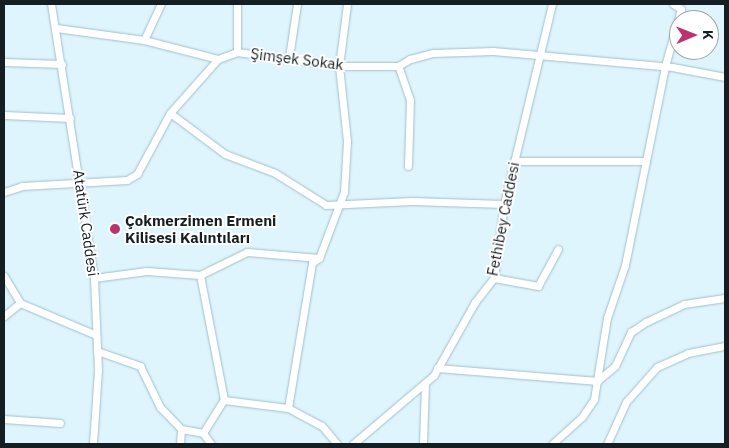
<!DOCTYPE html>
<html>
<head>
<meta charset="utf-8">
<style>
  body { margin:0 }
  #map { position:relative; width:729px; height:448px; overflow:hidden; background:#def5fe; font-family:"IBM Plex Sans",sans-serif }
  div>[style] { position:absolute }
  .roads { filter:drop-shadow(0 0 1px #a3bfca) drop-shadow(0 0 1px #a3bfca) }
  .minor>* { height:7px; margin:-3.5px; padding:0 3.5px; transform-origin:3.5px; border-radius:3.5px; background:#fff }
  .dots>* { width:14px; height:14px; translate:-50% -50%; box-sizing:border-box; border:2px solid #fff; border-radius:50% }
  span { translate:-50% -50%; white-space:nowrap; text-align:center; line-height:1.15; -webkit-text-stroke:4px #fff; paint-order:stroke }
  .street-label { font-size:15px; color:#151f23 }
  .poi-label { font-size:15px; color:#151f23; font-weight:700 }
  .left { translate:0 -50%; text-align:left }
  .frame { position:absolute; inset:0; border:5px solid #151f23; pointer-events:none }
  .north { position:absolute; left:669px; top:10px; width:50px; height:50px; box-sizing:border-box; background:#fff; border:1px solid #a1a5a7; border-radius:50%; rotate:89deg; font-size:14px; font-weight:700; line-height:20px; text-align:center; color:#151f23 }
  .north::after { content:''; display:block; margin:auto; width:18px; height:22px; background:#bb326f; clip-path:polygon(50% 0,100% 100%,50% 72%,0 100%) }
</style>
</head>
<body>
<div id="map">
  <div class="roads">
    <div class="minor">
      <i style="left:51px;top:4px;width:277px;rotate:81.1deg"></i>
      <i style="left:94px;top:278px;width:92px;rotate:87.5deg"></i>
      <i style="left:98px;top:370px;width:74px;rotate:93.9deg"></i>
      <i style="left:237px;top:4px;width:48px;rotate:90deg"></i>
      <i style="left:56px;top:28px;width:89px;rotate:7.8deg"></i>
      <i style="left:144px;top:40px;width:76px;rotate:14.4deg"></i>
      <i style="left:144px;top:40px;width:40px;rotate:-65deg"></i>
      <i style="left:289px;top:57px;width:54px;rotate:-81.4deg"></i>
      <i style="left:4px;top:62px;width:58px;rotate:2deg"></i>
      <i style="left:170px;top:113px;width:69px;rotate:36.7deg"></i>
      <i style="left:225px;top:154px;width:53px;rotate:20.8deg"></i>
      <i style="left:275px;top:173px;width:60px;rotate:32.1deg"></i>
      <i style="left:326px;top:205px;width:86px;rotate:-2.7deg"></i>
      <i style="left:412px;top:201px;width:92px;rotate:1.9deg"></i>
      <i style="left:4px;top:115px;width:66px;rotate:2.6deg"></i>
      <i style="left:514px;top:161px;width:132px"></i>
      <i style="left:408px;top:166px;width:66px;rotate:-88.3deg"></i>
      <i style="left:410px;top:100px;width:36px;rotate:-109deg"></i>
      <i style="left:398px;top:66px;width:14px;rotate:-30deg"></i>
      <i style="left:410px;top:59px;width:24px;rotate:-15deg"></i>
      <i style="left:433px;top:53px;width:60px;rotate:-1.9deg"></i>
      <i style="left:493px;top:51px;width:180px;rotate:5.1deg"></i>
      <i style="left:672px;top:67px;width:54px;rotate:10.7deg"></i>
      <i style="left:4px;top:192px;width:19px;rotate:-18deg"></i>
      <i style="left:22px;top:186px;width:105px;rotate:-3.3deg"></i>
      <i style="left:127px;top:180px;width:12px;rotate:-31deg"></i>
      <i style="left:137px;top:174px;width:69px;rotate:-61.6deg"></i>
      <i style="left:170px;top:113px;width:72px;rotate:-48.4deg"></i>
      <i style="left:218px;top:59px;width:20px;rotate:-20deg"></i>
      <i style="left:237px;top:52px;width:103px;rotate:7.8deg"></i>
      <i style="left:339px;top:66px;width:59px"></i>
      <i style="left:200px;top:275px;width:127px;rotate:79.1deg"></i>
      <i style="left:4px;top:276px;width:31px;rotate:59deg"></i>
      <i style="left:20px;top:303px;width:21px;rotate:141deg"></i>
      <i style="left:94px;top:278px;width:53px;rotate:-7.5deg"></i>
      <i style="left:147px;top:271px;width:53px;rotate:4.3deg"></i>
      <i style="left:200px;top:275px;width:52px;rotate:-26.1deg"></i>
      <i style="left:247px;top:252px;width:72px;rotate:4.8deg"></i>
      <i style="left:494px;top:278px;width:45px;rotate:10.3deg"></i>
      <i style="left:538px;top:286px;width:42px;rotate:-61.6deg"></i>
      <i style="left:20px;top:303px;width:82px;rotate:22.8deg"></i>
      <i style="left:97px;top:351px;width:46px;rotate:19.2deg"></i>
      <i style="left:140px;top:366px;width:46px;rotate:64deg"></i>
      <i style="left:160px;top:407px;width:30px;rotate:46deg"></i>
      <i style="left:181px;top:429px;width:22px;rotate:10deg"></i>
      <i style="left:203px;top:433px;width:14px;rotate:54deg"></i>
      <i style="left:437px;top:368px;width:161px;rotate:4.6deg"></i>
      <i style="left:597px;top:381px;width:23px;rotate:-40deg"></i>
      <i style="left:615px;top:366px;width:38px;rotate:-65deg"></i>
      <i style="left:631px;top:332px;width:18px;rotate:-34deg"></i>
      <i style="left:646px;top:322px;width:42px;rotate:-25.3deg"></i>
      <i style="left:684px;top:304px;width:41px;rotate:-8.3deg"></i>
      <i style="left:224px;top:400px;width:64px;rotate:7.1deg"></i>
      <i style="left:288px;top:408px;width:38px;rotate:28deg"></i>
      <i style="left:322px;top:426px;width:23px;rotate:50deg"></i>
      <i style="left:288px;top:408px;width:147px;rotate:-80.6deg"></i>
      <i style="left:312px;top:263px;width:9px;rotate:-36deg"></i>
      <i style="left:319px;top:258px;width:71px;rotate:-69.3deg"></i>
      <i style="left:344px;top:192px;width:51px;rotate:-86.6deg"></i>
      <i style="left:347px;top:141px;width:75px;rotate:-96.1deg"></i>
      <i style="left:339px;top:66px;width:63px;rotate:-82.6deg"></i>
      <i style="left:4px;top:419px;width:56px;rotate:4.1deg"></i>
      <i style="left:203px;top:433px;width:39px;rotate:-58deg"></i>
      <i style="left:180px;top:444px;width:15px;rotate:-86deg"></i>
      <i style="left:353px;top:444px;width:106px;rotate:-40.4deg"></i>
      <i style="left:434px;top:375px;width:84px;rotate:-60.7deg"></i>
      <i style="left:475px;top:302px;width:31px;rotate:-52deg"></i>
      <i style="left:494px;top:278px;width:75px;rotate:-82.3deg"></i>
      <i style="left:504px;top:204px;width:206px;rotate:-76.5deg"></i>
      <i style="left:423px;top:444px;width:61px;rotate:-88.1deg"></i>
      <i style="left:552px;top:444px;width:40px;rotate:-42deg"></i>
      <i style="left:582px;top:417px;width:22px;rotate:-56deg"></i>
      <i style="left:594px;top:399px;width:82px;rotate:-80.9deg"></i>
      <i style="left:607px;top:318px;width:56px;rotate:-71.2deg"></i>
      <i style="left:625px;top:265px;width:203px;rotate:-78.6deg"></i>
      <i style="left:665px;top:66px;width:59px;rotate:-74.3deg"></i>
      <i style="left:681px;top:9px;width:9px;rotate:-148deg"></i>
      <i style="left:607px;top:444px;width:46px;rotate:-65.7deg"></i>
      <i style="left:626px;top:402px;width:47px;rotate:-48.5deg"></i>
      <i style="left:657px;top:367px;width:34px;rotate:-24deg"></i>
      <i style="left:688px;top:353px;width:38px;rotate:-11deg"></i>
    </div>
  </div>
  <div class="dots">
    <i style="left:115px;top:229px;background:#bb326f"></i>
  </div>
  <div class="street-label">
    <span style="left:297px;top:59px;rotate:7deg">Şimşek Sokak</span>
    <span style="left:503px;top:219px;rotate:-79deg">Fethibey Caddesi</span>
    <span style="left:86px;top:223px;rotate:82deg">Atatürk Caddesi</span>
  </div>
  <div class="poi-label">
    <span class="left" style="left:125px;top:229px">Çokmerzimen Ermeni<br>Kilisesi Kalıntıları</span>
  </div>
  <div class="frame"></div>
  <div class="north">K</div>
</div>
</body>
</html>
